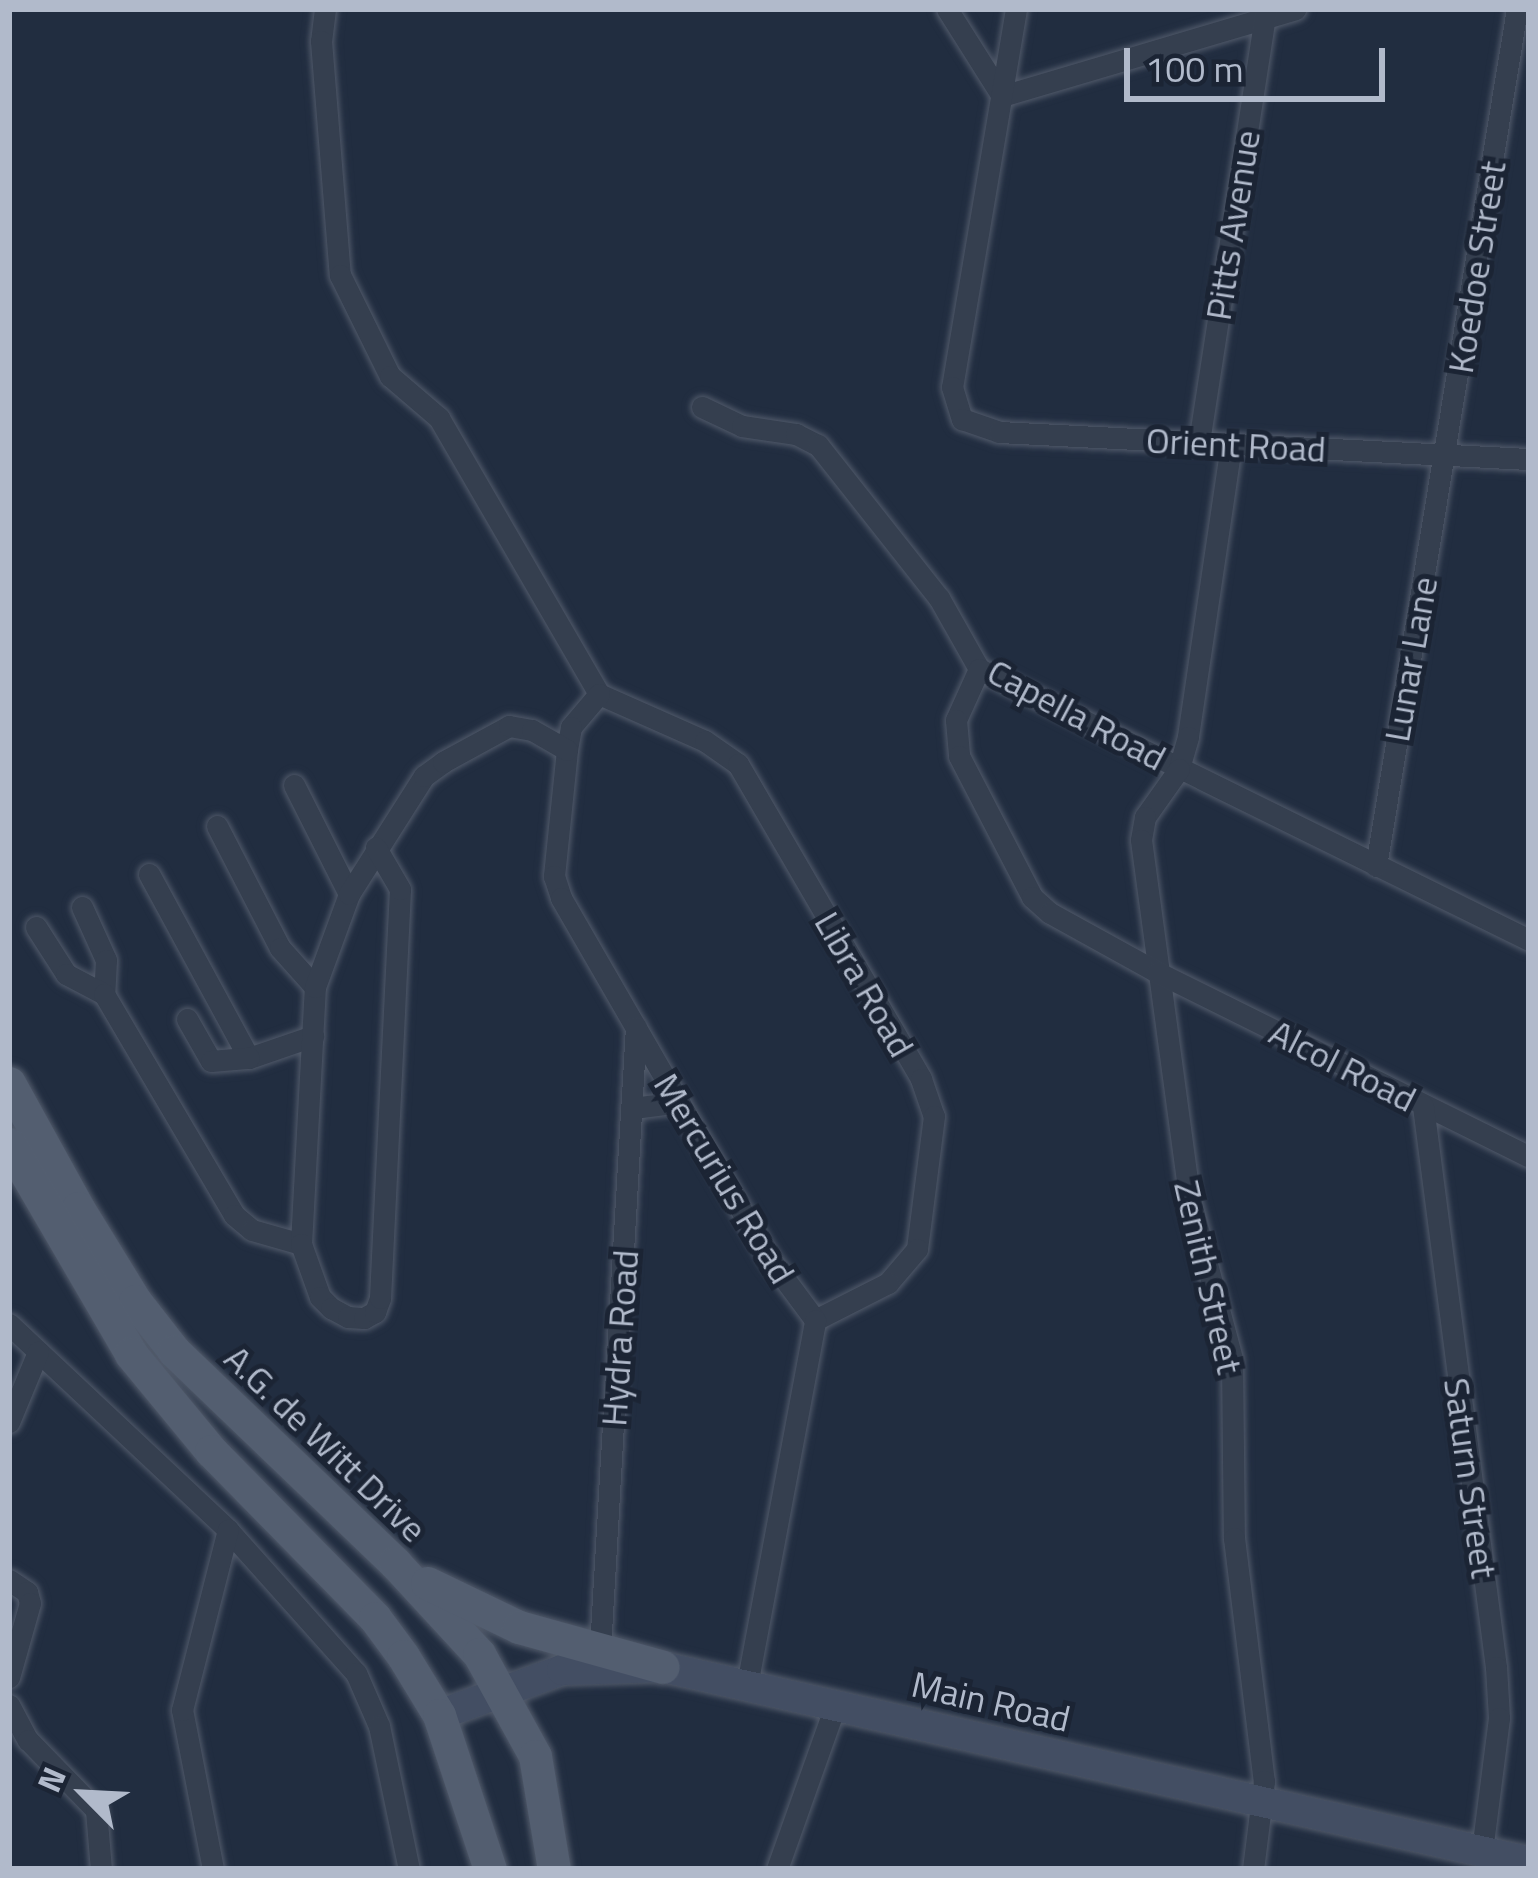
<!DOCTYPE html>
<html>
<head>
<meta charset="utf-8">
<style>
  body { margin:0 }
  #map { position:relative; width:1538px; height:1878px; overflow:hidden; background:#212d40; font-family:"Titillium Web",sans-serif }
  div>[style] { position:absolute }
  .roads { filter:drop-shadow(0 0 3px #515a6a) drop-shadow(0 0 3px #515a6a) }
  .street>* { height:21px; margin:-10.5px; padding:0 10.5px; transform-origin:10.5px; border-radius:10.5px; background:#353f4f }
  .secondary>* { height:30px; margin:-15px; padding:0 15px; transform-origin:15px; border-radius:15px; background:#434e63 }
  .primary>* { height:33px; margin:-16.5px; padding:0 16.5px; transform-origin:16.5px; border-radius:16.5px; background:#535e70 }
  span { translate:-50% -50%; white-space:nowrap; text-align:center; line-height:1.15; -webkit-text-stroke:10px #1b2434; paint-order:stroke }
  .street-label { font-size:36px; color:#b1bacb }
  .frame { position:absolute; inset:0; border:12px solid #b1bacb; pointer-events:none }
  .north { position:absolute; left:24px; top:1734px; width:120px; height:120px; -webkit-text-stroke:9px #1b2434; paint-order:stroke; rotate:294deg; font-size:33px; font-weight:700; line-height:48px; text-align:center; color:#b1bacb }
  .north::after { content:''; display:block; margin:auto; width:42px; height:54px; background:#b1bacb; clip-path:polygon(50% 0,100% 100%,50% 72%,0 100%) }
  .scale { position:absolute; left:1124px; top:48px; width:261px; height:54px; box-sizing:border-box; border:6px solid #b1bacb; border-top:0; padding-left:15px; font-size:36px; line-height:42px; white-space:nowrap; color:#b1bacb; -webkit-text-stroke:9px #1b2434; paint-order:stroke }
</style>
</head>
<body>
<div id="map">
  <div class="roads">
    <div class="street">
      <i style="left:325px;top:9px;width:32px;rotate:97deg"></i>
      <i style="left:321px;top:41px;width:235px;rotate:85.4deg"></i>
      <i style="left:340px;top:275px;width:113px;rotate:63.7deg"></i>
      <i style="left:390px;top:376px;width:65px;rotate:40.6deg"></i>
      <i style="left:439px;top:418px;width:319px;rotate:59.9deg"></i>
      <i style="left:947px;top:9px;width:103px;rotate:57.7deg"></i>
      <i style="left:1002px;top:96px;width:306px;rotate:-16.5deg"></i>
      <i style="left:1016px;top:9px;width:383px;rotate:99.6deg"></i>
      <i style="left:952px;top:387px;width:34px;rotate:73deg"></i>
      <i style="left:962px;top:419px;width:39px;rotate:19deg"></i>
      <i style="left:999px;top:432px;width:531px;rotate:2.92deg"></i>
      <i style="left:702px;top:407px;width:44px;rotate:25.4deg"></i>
      <i style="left:742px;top:426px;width:55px;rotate:8.4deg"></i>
      <i style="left:796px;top:434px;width:25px;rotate:27deg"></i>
      <i style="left:818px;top:445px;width:195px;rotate:51.7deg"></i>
      <i style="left:939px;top:598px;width:81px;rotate:60.6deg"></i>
      <i style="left:979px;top:669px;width:613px;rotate:26.23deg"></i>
      <i style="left:1199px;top:442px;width:438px;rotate:-81.2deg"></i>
      <i style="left:1231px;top:445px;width:295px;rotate:98.4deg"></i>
      <i style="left:1188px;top:737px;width:33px;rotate:106deg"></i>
      <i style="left:1179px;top:769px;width:59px;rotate:125.3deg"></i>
      <i style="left:1145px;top:817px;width:23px;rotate:100deg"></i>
      <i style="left:1141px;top:840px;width:359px;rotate:82.3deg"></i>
      <i style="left:1189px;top:1196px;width:169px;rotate:75.2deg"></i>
      <i style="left:1232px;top:1359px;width:179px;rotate:89.4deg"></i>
      <i style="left:1234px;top:1538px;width:245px;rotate:83deg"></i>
      <i style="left:1264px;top:1781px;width:89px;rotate:97.1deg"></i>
      <i style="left:979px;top:669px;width:56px;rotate:114.3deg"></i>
      <i style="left:956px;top:720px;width:36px;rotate:85deg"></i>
      <i style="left:959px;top:756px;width:159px;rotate:62.6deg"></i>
      <i style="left:1032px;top:897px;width:24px;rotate:42deg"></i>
      <i style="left:1050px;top:913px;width:122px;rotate:28.9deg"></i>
      <i style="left:1157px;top:972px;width:415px;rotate:26.4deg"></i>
      <i style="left:599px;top:694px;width:116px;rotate:23.9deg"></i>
      <i style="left:705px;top:741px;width:40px;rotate:34.9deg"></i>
      <i style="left:738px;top:764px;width:364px;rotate:59.8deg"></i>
      <i style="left:921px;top:1079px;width:39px;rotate:71deg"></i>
      <i style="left:934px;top:1116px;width:134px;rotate:97.3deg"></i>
      <i style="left:917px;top:1249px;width:45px;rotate:130.5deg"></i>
      <i style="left:888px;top:1283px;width:82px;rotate:153.1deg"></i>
      <i style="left:599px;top:694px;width:43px;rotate:130.3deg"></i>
      <i style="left:571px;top:727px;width:23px;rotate:100deg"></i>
      <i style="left:567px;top:750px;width:127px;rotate:95.9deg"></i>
      <i style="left:554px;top:876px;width:23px;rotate:72deg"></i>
      <i style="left:561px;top:898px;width:416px;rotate:60deg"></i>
      <i style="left:769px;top:1258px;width:77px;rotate:53.4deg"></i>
      <i style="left:294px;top:785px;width:122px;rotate:63.2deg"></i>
      <i style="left:217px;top:826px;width:137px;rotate:62.7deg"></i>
      <i style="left:280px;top:948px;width:52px;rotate:48.1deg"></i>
      <i style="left:1376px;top:866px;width:869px;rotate:-80.66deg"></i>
      <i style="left:149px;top:874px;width:209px;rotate:61.5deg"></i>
      <i style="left:249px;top:1058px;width:68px;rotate:-19deg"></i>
      <i style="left:82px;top:907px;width:58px;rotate:65.6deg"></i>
      <i style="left:106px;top:960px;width:34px;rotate:93deg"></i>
      <i style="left:36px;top:927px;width:56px;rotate:57.4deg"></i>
      <i style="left:66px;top:974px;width:43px;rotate:27.8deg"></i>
      <i style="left:104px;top:994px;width:256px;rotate:59.5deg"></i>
      <i style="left:234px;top:1215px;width:23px;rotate:40deg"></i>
      <i style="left:252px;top:1230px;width:51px;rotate:15.9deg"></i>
      <i style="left:301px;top:1244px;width:257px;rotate:-86.9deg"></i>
      <i style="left:315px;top:987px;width:99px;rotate:-69.9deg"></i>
      <i style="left:349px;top:894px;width:140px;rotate:-57.6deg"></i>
      <i style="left:424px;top:776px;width:24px;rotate:-36deg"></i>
      <i style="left:443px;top:762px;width:75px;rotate:-28.6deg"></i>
      <i style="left:509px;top:726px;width:23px;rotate:10deg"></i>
      <i style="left:532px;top:730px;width:40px;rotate:29.7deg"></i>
      <i style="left:187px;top:1019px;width:48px;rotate:60.3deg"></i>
      <i style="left:211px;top:1061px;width:38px;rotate:-5deg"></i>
      <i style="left:1423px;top:1106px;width:566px;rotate:82.59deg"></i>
      <i style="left:1496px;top:1667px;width:51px;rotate:86.6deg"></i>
      <i style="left:1499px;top:1718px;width:134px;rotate:97.3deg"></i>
      <i style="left:633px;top:1108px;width:47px;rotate:-7.3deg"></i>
      <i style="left:301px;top:1244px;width:56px;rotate:70.3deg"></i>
      <i style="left:320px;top:1297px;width:16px;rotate:45deg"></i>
      <i style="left:331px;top:1308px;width:19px;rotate:28deg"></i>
      <i style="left:348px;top:1317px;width:16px;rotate:4deg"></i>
      <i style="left:364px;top:1318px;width:13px;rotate:-29deg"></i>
      <i style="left:375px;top:1312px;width:15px;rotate:-70deg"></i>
      <i style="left:380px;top:1298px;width:409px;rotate:-87.2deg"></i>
      <i style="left:400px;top:889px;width:48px;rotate:-120.3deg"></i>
      <i style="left:9px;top:1324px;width:301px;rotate:43.2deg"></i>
      <i style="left:228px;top:1530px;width:192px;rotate:48.2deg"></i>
      <i style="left:356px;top:1673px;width:58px;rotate:66.5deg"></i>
      <i style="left:379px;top:1726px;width:146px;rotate:78.2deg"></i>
      <i style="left:9px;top:1422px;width:76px;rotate:-67.5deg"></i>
      <i style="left:9px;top:1580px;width:22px;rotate:34deg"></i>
      <i style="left:27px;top:1592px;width:11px;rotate:75deg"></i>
      <i style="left:30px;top:1603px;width:77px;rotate:105.8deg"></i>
      <i style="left:600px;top:1649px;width:623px;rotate:-86.69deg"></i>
      <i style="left:747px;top:1685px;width:371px;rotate:-79.4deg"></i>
      <i style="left:9px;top:1705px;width:40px;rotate:62deg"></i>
      <i style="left:28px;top:1740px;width:98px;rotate:45.8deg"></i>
      <i style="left:96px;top:1810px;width:59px;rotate:85.2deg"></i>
      <i style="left:213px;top:1869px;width:162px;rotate:-101deg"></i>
      <i style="left:182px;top:1710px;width:186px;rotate:-75.7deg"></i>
      <i style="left:777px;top:1869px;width:173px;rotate:-70.4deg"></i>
    </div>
    <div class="secondary">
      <i style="left:439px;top:1715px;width:131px;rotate:-20.1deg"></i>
      <i style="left:562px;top:1670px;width:101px;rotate:-1.7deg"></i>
      <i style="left:663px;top:1667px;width:888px;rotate:12.69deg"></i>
    </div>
    <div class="primary">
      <i style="left:9px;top:1083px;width:143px;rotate:61.1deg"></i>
      <i style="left:78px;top:1208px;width:109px;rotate:58.5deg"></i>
      <i style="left:135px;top:1301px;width:63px;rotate:52deg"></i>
      <i style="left:174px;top:1351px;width:306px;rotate:43.8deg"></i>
      <i style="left:395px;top:1563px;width:124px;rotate:47.3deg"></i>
      <i style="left:479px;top:1654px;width:116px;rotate:61.2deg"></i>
      <i style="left:535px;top:1756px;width:115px;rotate:80.5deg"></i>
      <i style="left:9px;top:1144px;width:243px;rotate:59.8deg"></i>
      <i style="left:131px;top:1354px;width:126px;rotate:50.5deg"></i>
      <i style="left:211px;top:1451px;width:234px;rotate:45.5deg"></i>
      <i style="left:375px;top:1618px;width:47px;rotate:53.6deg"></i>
      <i style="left:403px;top:1656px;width:69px;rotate:58.6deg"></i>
      <i style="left:439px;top:1715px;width:162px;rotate:71.7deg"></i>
      <i style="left:427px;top:1583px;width:102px;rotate:25.6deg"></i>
      <i style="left:519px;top:1627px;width:149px;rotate:15.5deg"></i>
    </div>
  </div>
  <div class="street-label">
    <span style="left:1232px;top:225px;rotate:-81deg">Pitts Avenue</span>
    <span style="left:1476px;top:267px;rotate:-81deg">Koedoe Street</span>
    <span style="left:1236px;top:444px;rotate:3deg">Orient Road</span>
    <span style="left:1410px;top:659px;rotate:-80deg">Lunar Lane</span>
    <span style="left:1077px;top:714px;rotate:28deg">Capella Road</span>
    <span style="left:865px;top:984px;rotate:60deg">Libra Road</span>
    <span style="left:1343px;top:1065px;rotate:27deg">Alcol Road</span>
    <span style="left:725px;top:1178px;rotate:59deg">Mercurius Road</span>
    <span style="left:1209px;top:1277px;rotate:77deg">Zenith Street</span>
    <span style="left:619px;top:1338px;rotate:-86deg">Hydra Road</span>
    <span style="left:326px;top:1443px;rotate:44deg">A.G. de Witt Drive</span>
    <span style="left:1471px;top:1478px;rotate:82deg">Saturn Street</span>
    <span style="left:991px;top:1701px;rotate:13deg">Main Road</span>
  </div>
  <div class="frame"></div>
  <div class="north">N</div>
  <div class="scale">100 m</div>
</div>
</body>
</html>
